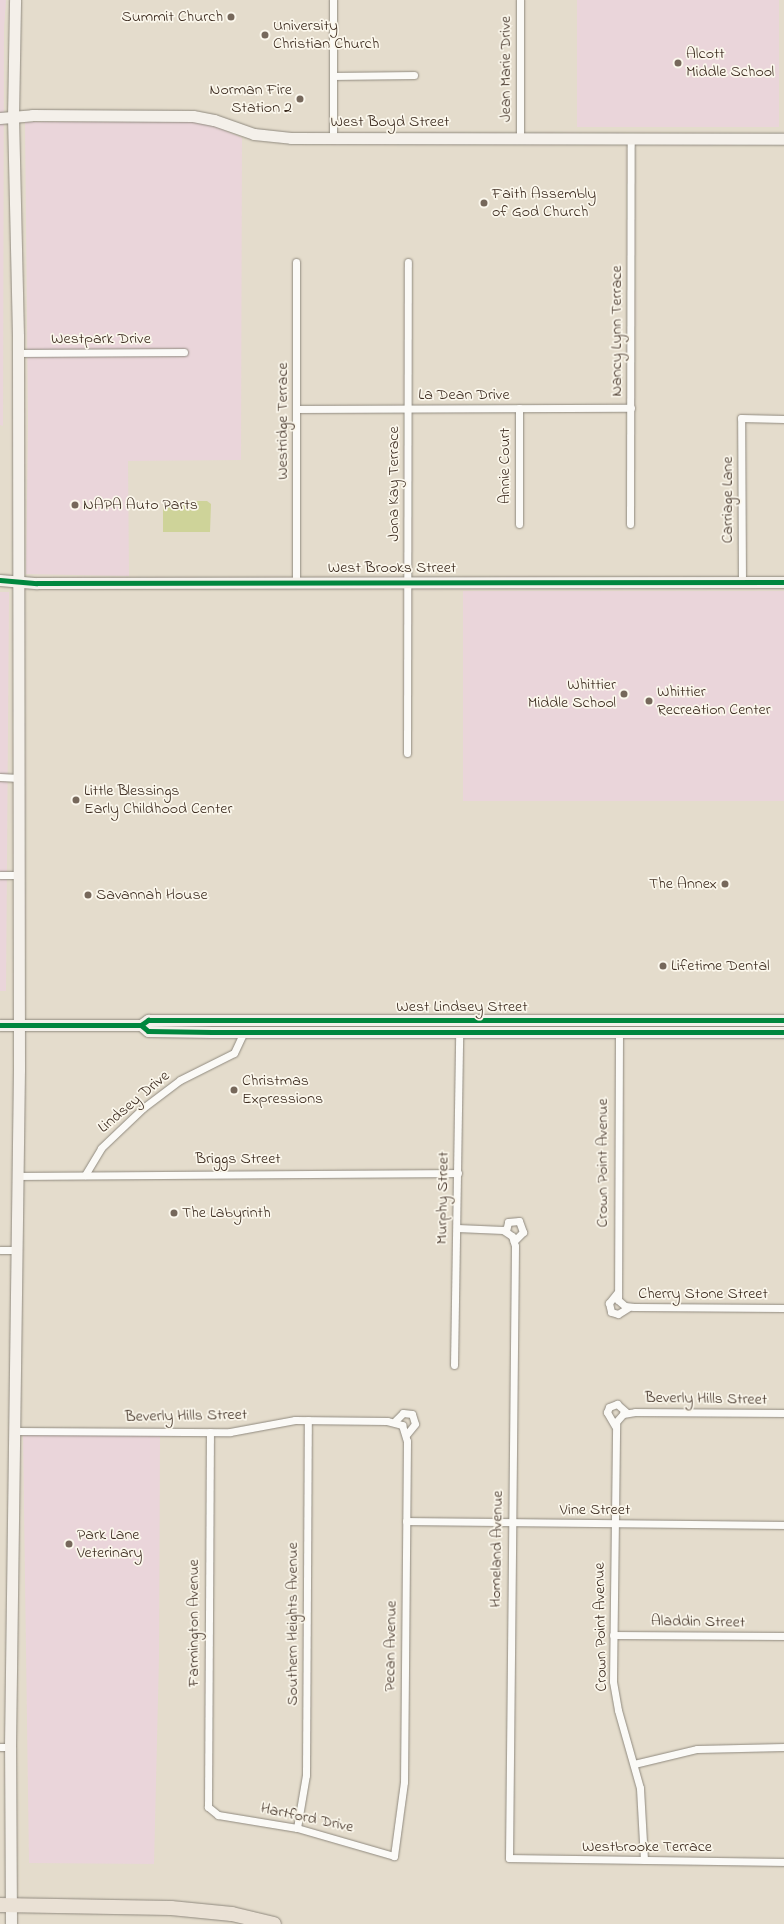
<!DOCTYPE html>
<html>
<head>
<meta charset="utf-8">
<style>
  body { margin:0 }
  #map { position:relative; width:784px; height:1924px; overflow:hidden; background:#e4dccc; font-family:"Indie Flower",sans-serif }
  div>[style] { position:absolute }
  .built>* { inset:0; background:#ead5da; transform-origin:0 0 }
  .green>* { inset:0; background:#ced399 }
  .roads { filter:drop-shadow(0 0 1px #908a7f) drop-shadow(0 0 1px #908a7f) }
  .street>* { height:7px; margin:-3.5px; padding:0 3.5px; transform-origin:3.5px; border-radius:3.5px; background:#fbfaf7 }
  .secondary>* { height:11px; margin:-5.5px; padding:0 5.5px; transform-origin:5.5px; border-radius:5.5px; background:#f4f0ea }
  .highway>* { height:14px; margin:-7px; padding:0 7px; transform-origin:7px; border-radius:7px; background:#eae1d5 }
  .cycleway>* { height:5px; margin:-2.5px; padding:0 2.5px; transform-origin:2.5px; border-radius:2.5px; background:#00873e }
  .dots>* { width:11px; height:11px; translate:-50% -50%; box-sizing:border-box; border:2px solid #fbf7ec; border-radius:50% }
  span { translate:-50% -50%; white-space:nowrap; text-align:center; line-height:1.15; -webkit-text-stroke:3.5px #fbf7ec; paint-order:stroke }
  .poi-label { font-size:16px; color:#3b2a1e }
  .right { translate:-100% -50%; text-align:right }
  .left { translate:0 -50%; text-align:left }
  .street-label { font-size:16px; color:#3b2a1e }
</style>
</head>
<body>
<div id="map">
  <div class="built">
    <i style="clip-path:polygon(0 0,6px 0,4px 29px,3px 426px,0 425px)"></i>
    <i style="left:577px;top:0;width:202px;height:127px"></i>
    <i style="clip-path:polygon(192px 121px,209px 123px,242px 138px,241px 460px,128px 461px,129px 576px,26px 574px,28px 421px,25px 122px)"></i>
    <i style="left:784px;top:591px;width:210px;height:321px;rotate:90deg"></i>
    <i style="clip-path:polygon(0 592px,9px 592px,6px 991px,0 991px)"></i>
    <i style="clip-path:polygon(23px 1434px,160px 1434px,159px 1657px,154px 1864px,29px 1863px)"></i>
  </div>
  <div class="green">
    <i style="clip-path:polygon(163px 501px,207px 501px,211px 504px,210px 532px,163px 532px)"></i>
  </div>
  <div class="roads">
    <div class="street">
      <i style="left:334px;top:76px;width:80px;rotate:-0.7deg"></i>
      <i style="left:333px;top:138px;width:138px;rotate:-90deg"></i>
      <i style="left:520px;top:138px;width:138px;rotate:-90deg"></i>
      <i style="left:18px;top:353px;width:166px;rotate:-0.3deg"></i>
      <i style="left:297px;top:409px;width:334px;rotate:-0.2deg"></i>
      <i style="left:519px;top:524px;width:116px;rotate:-90deg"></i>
      <i style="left:630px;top:524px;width:385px;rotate:-89.9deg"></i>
      <i style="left:296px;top:581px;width:319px;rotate:-90deg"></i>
      <i style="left:742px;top:582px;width:164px;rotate:-90.3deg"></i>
      <i style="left:741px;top:418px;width:43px;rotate:1.3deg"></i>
      <i style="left:407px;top:753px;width:491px;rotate:-89.9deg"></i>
      <i style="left:0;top:777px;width:19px;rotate:3deg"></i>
      <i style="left:0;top:875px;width:18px"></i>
      <i style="left:619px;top:1032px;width:268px;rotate:90.2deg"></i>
      <i style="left:618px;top:1300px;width:9px;rotate:41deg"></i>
      <i style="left:625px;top:1306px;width:9px;rotate:6deg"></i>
      <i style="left:634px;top:1307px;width:150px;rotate:0.4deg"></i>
      <i style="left:85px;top:1175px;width:31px;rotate:-59deg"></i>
      <i style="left:101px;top:1148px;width:58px;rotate:-43.6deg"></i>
      <i style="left:143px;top:1108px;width:46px;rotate:-37.1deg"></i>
      <i style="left:180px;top:1080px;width:60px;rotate:-26.6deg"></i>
      <i style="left:234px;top:1053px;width:23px;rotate:-65deg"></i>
      <i style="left:17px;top:1176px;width:441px;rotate:-0.4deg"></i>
      <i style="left:457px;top:1228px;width:46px;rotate:2.5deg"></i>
      <i style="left:503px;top:1230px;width:11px;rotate:34deg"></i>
      <i style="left:512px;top:1236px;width:10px;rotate:73deg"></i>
      <i style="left:515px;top:1246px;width:612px;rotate:90.56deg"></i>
      <i style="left:509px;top:1858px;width:275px;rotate:0.8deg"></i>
      <i style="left:506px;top:1231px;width:9px;rotate:-77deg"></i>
      <i style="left:508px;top:1222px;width:11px;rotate:-5deg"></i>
      <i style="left:519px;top:1221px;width:12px;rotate:70deg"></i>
      <i style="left:523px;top:1232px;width:13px;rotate:135deg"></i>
      <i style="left:0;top:1250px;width:17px"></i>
      <i style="left:617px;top:1293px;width:13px;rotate:129deg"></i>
      <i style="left:609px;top:1303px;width:9px;rotate:77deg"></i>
      <i style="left:611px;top:1312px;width:7px;rotate:16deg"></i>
      <i style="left:618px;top:1314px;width:13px;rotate:-32deg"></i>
      <i style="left:454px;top:1365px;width:333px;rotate:-89.1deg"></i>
      <i style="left:395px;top:1421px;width:11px;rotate:-45deg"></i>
      <i style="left:403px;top:1413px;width:9px;rotate:6deg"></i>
      <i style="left:412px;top:1414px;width:10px;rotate:73deg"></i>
      <i style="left:415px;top:1424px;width:14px;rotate:129deg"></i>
      <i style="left:615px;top:1426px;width:16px;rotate:-120deg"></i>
      <i style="left:607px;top:1412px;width:5px;rotate:-68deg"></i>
      <i style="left:609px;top:1407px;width:9px;rotate:-21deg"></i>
      <i style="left:617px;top:1404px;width:13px;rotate:42deg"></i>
      <i style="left:15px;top:1431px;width:215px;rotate:0.3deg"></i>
      <i style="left:230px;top:1432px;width:66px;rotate:-10.5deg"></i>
      <i style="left:295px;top:1420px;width:92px;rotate:0.6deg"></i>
      <i style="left:387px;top:1421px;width:16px;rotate:15deg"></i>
      <i style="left:402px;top:1425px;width:17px;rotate:73deg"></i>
      <i style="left:407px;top:1441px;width:341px;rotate:90.5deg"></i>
      <i style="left:404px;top:1782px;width:75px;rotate:97.7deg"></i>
      <i style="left:394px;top:1856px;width:101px;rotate:-163.9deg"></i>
      <i style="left:297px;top:1828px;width:80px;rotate:-170.7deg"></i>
      <i style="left:218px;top:1815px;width:13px;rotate:-141deg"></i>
      <i style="left:208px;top:1807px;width:375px;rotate:-89.7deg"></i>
      <i style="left:406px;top:1521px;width:378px;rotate:0.6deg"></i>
      <i style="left:613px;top:1635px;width:171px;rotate:0.3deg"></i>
      <i style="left:0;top:1747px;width:10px"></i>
      <i style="left:634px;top:1764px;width:65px;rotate:-13.4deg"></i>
      <i style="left:697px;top:1749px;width:87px;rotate:-1.3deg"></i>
      <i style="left:297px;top:1828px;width:54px;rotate:-80.4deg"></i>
      <i style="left:306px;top:1775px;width:355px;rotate:-89.7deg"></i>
      <i style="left:644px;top:1860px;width:72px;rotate:-93.2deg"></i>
      <i style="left:640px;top:1788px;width:81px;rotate:-105.8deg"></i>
      <i style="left:618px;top:1710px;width:29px;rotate:-100deg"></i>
      <i style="left:613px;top:1681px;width:259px;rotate:-89.3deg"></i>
      <i style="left:616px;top:1422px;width:11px;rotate:-49deg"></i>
      <i style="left:623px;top:1414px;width:12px;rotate:-9deg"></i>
      <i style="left:635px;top:1412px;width:149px;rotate:0.4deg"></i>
    </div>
    <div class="secondary">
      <i style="left:0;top:118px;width:32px;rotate:-5deg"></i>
      <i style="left:32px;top:115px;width:161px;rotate:0.4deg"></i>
      <i style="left:193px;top:116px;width:21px;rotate:11deg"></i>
      <i style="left:214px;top:120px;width:42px;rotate:19.3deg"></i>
      <i style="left:254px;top:134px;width:37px;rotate:6deg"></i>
      <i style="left:291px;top:138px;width:493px;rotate:0.1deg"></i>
      <i style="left:0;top:580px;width:37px;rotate:5deg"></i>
      <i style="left:37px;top:583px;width:747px;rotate:-0.08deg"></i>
      <i style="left:0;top:1025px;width:141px"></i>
      <i style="left:141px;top:1025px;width:9px;rotate:-36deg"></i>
      <i style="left:148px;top:1020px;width:636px"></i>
      <i style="left:141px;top:1025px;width:9px;rotate:41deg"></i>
      <i style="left:148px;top:1031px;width:64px;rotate:0.9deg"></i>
      <i style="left:212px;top:1032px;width:572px"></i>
      <i style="left:11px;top:1924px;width:177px;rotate:-90.3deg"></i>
      <i style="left:10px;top:1747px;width:677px;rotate:-89.24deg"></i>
      <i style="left:19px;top:1070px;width:734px;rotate:-90.08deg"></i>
      <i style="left:18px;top:336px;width:218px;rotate:-91.3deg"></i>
      <i style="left:13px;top:118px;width:118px;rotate:-89deg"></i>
    </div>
    <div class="highway">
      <i style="left:0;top:1905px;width:171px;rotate:1deg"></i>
      <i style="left:171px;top:1908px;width:61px;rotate:5.6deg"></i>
      <i style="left:232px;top:1914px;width:43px;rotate:13.4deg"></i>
    </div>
  </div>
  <div class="cycleway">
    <i style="left:0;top:580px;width:37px;rotate:5deg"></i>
    <i style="left:37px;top:583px;width:747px;rotate:-0.08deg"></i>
    <i style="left:0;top:1025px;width:141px"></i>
    <i style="left:141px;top:1025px;width:9px;rotate:-36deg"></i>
    <i style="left:148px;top:1020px;width:636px"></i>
    <i style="left:141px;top:1025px;width:9px;rotate:41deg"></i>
    <i style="left:148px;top:1031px;width:64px;rotate:0.9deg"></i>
    <i style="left:212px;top:1032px;width:572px"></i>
  </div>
  <div class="dots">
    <i style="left:231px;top:17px;background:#76685b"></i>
    <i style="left:265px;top:35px;background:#76685b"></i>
    <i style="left:678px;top:63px;background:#76685b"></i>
    <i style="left:300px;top:99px;background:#76685b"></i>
    <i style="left:484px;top:203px;background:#76685b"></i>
    <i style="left:75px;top:505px;background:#76685b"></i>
    <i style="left:624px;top:694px;background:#76685b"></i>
    <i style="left:649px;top:701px;background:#76685b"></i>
    <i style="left:76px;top:800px;background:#76685b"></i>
    <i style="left:725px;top:884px;background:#76685b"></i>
    <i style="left:88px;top:895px;background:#76685b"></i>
    <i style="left:663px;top:966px;background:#76685b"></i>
    <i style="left:234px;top:1090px;background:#76685b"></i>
    <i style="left:174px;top:1213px;background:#76685b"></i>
    <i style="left:69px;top:1544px;background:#76685b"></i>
  </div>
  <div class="poi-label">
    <span class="right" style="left:223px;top:17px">Summit Church</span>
    <span class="left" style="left:273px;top:35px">University<br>Christian Church</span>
    <span class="left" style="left:686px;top:63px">Alcott<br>Middle School</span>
    <span class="right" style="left:292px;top:99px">Norman Fire<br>Station 2</span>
    <span class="left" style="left:492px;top:203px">Faith Assembly<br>of God Church</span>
    <span class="left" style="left:83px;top:505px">NAPA Auto Parts</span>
    <span class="right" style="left:616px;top:694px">Whittier<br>Middle School</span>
    <span class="left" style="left:657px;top:701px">Whittier<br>Recreation Center</span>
    <span class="left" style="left:84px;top:800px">Little Blessings<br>Early Childhood Center</span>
    <span class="right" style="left:717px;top:884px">The Annex</span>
    <span class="left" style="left:96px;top:895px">Savannah House</span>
    <span class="left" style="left:671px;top:966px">Lifetime Dental</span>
    <span class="left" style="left:242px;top:1090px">Christmas<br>Expressions</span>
    <span class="left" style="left:182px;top:1213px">The Labyrinth</span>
    <span class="left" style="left:77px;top:1544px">Park Lane<br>Veterinary</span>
  </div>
  <div class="street-label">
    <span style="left:506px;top:69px;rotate:-90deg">Jean Marie Drive</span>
    <span style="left:390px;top:122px">West Boyd Street</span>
    <span style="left:617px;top:331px;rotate:-90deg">Nancy Lynn Terrace</span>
    <span style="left:101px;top:339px">Westpark Drive</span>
    <span style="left:464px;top:395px">La Dean Drive</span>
    <span style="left:283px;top:421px;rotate:-90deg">Westridge Terrace</span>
    <span style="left:505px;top:466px;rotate:-90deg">Annie Court</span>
    <span style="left:394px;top:484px;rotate:-90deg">Jona Kay Terrace</span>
    <span style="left:728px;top:500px;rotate:-90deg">Carriage Lane</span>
    <span style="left:392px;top:568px">West Brooks Street</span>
    <span style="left:462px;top:1007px">West Lindsey Street</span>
    <span style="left:134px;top:1102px;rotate:-40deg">Lindsey Drive</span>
    <span style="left:238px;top:1159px">Briggs Street</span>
    <span style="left:603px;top:1163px;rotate:-90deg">Crown Point Avenue</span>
    <span style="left:443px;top:1198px;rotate:-89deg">Murphy Street</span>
    <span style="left:703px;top:1294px">Cherry Stone Street</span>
    <span style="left:706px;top:1399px;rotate:1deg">Beverly Hills Street</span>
    <span style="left:186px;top:1416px;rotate:-1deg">Beverly Hills Street</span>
    <span style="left:595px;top:1510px">Vine Street</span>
    <span style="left:497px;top:1549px;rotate:-89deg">Homeland Avenue</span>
    <span style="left:698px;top:1622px;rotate:1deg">Aladdin Street</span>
    <span style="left:194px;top:1623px;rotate:-90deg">Farmington Avenue</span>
    <span style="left:293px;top:1624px;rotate:-90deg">Southern Heights Avenue</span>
    <span style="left:601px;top:1627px;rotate:-91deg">Crown Point Avenue</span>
    <span style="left:391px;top:1646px;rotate:-89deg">Pecan Avenue</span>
    <span style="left:307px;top:1818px;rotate:12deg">Hartford Drive</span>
    <span style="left:647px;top:1847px">Westbrooke Terrace</span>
  </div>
</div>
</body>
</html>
